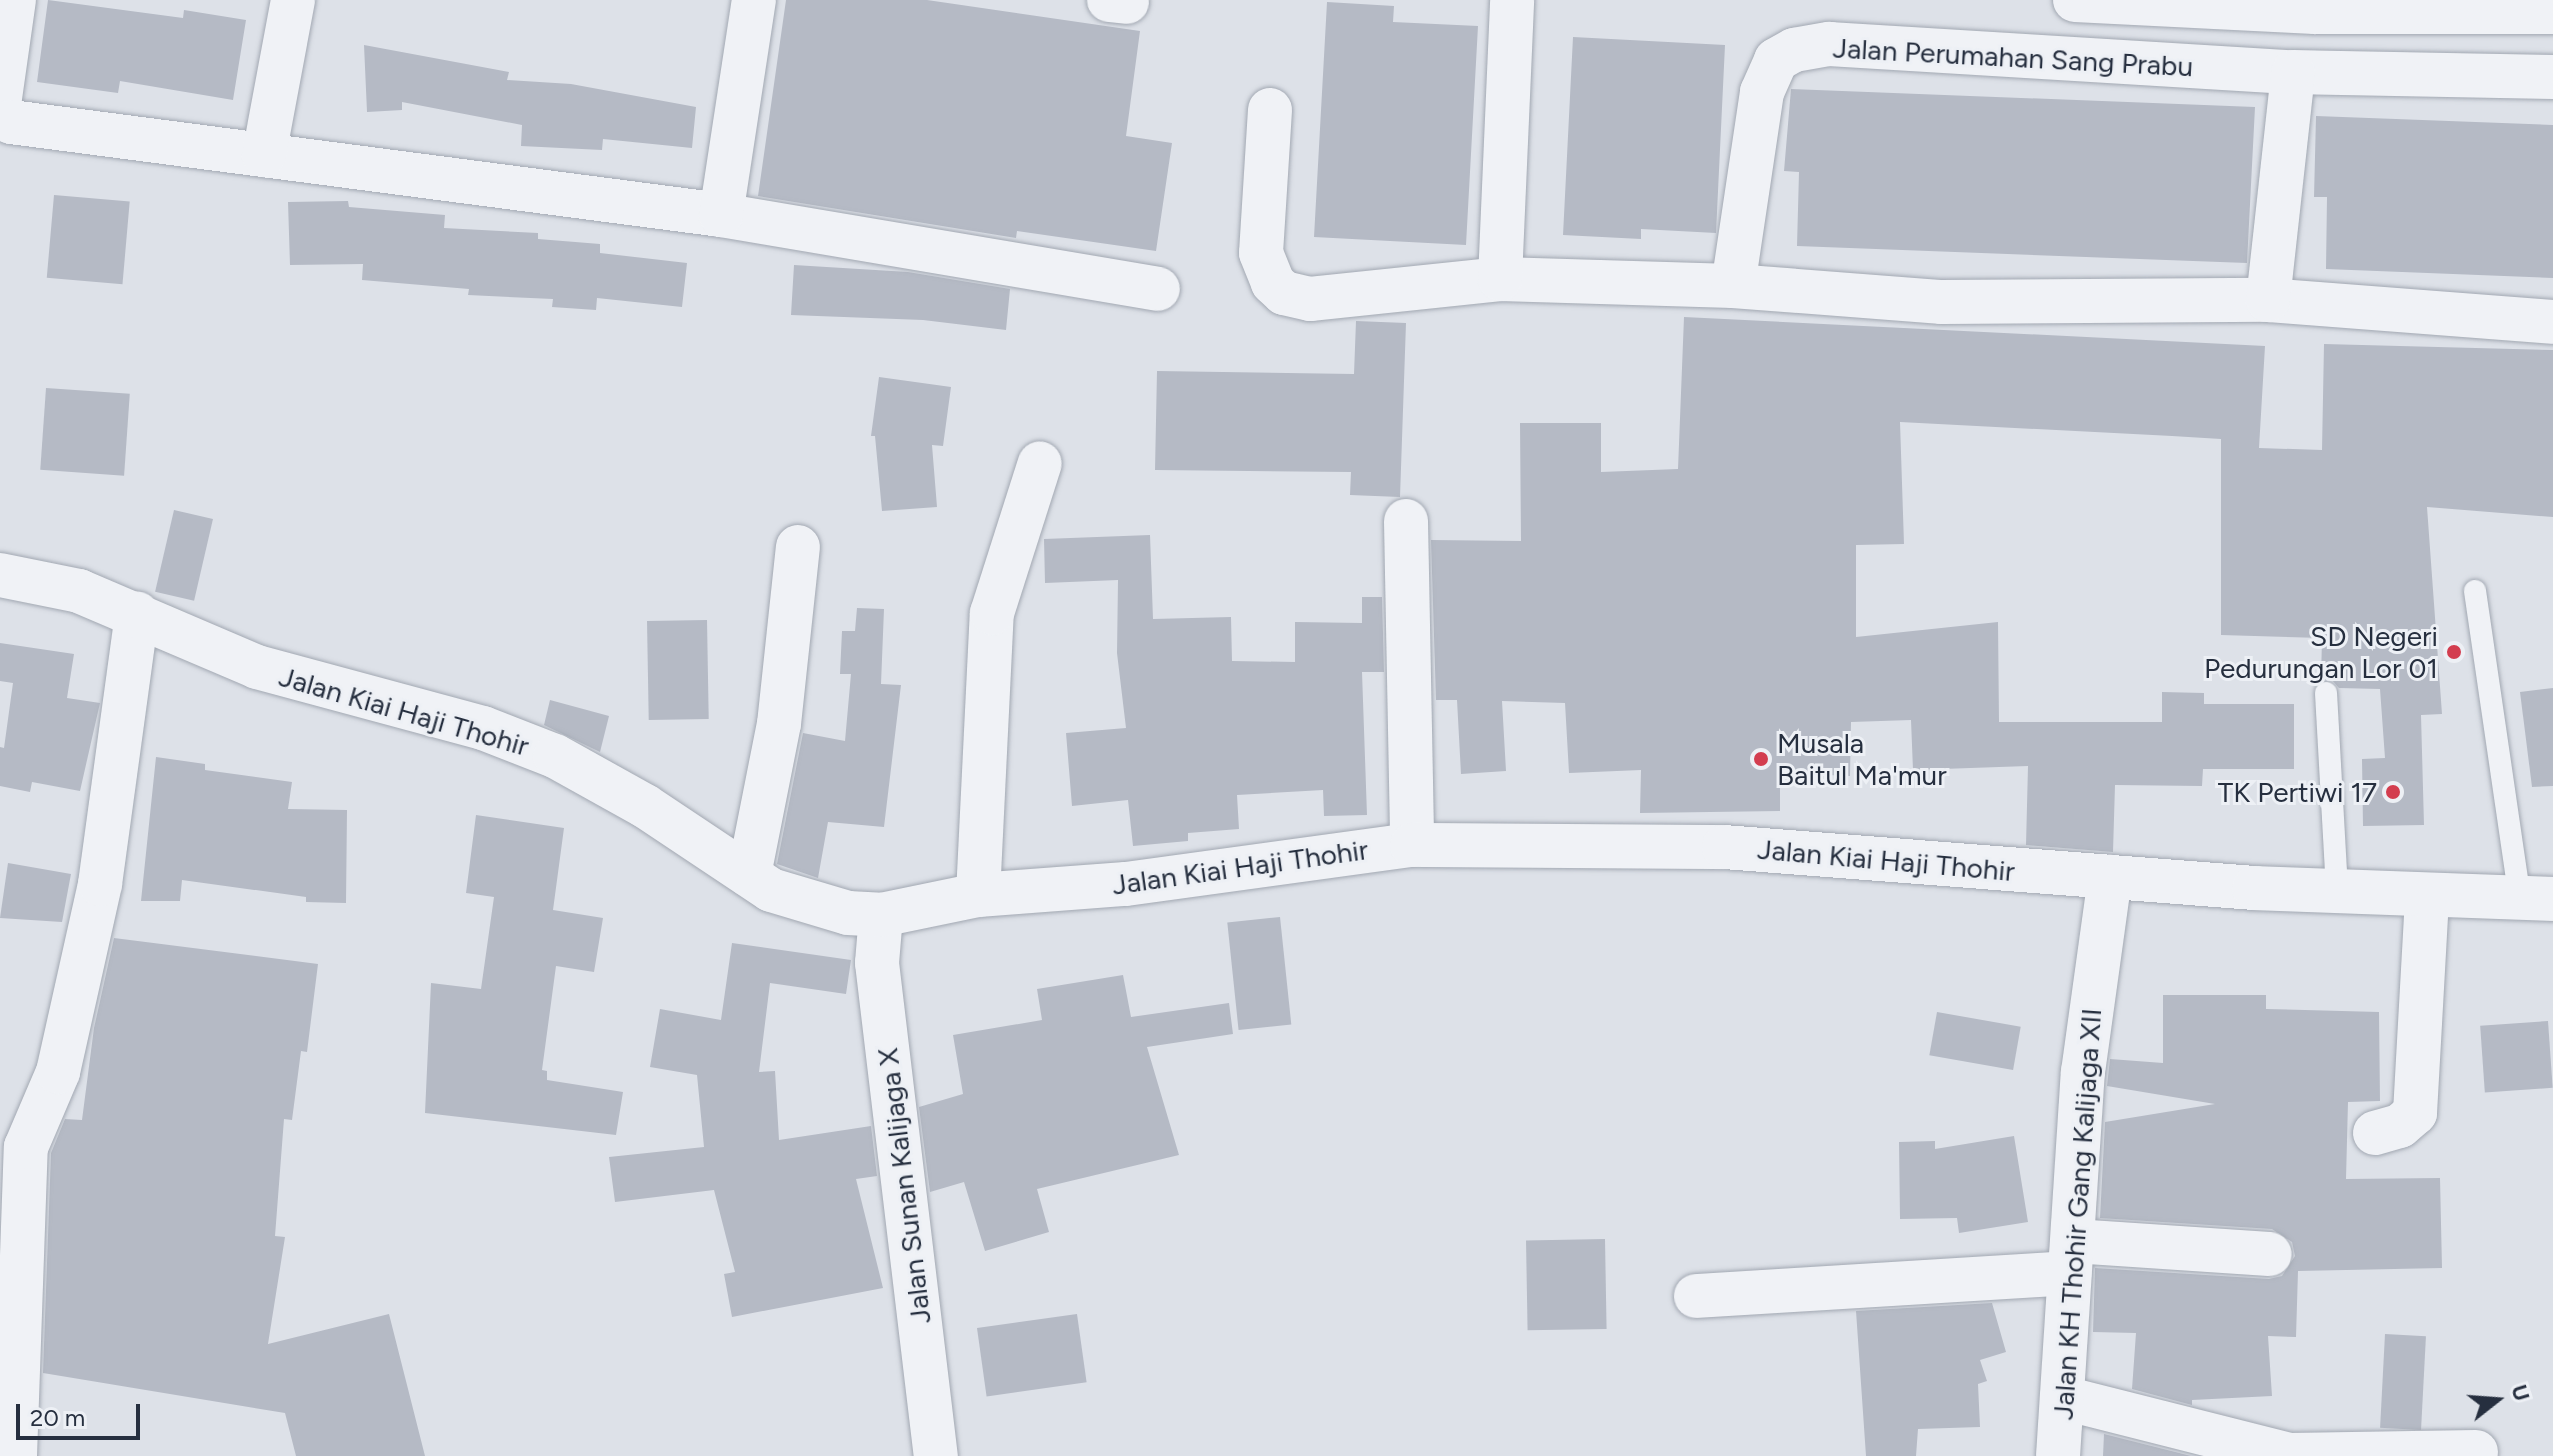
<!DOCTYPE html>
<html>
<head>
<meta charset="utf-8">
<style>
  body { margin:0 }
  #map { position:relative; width:2553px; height:1456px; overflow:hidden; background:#dde1e8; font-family:Figtree,sans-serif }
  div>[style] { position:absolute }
  .building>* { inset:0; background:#b5bac5; transform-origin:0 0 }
  .roads { filter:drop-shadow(0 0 2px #a2a8b2) drop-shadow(0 0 2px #a2a8b2) }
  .service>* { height:22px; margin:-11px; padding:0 11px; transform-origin:11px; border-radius:11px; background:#f0f2f6 }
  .minor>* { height:44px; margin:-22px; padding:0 22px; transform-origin:22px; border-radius:22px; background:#f0f2f6 }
  .tertiary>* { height:44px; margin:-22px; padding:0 22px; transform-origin:22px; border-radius:22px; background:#f0f2f6 }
  .dots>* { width:22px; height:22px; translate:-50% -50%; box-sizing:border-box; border:4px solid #edf0f5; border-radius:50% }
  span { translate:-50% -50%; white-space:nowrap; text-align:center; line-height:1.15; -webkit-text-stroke:6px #edf0f5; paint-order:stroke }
  .street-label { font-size:28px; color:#262f3f }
  .poi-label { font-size:28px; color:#262f3f }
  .right { translate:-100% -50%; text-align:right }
  .left { translate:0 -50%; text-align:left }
  .north { position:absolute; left:2457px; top:1360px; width:80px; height:80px; -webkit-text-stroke:6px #edf0f5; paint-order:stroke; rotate:73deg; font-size:22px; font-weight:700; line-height:32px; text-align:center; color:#262f3f }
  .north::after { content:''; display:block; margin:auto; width:28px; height:36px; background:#262f3f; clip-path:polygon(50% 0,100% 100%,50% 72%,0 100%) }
  .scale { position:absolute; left:16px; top:1404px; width:124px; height:36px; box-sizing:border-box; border:4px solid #262f3f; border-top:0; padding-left:10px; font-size:24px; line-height:28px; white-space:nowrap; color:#262f3f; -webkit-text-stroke:6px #edf0f5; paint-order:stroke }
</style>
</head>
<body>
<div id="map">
  <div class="building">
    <i style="clip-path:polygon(48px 0,183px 18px,184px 10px,246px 20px,233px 100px,120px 81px,118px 93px,37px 82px)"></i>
    <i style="clip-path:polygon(786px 0,927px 0,1140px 31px,1126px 136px,1172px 143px,1156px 251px,1017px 231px,1016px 238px,758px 196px)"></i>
    <i style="clip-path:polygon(1327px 2px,1394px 6px,1393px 22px,1478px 26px,1466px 245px,1314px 237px)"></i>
    <i style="clip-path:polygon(1573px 37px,1725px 45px,1716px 233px,1641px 229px,1641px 239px,1563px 235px)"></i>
    <i style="clip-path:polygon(364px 45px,509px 72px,507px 80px,571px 84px,696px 107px,692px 148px,603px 139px,602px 150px,521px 146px,522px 125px,402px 102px,402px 110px,367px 112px)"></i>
    <i style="clip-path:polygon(1791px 89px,2255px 107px,2247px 263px,1797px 246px,1799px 172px,1784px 171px)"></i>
    <i style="clip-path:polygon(2316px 116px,2553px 125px,2553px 278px,2326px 269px,2327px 197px,2314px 197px)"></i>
    <i style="left:54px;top:195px;width:76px;height:83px;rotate:5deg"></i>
    <i style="clip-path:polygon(348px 201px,349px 207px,445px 215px,444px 228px,538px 233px,538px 239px,600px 244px,600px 253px,687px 263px,682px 307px,597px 298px,596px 310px,552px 307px,553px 299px,468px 295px,469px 289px,362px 280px,363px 264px,290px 265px,288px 202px)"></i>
    <i style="clip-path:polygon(794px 265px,908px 272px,1010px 289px,1006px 330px,923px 320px,791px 315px)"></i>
    <i style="clip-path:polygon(1684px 317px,2265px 346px,2259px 448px,2322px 450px,2324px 344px,2553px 350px,2553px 517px,2427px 507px,2442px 714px,2421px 715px,2424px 825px,2363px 826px,2362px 759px,2385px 758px,2380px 689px,2339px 688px,2332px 680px,2321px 680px,2322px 638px,2221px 635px,2221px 439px,2172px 436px,1900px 422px,1904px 544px,1856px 545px,1856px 637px,1998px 622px,1999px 722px,2162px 722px,2162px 692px,2204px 693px,2204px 704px,2294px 704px,2294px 769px,2203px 769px,2202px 786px,2115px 785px,2113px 852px,2026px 845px,2028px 766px,1913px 770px,1911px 720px,1851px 722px,1850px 776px,1780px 773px,1780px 811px,1640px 813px,1641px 770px,1569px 773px,1565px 703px,1502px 701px,1506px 771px,1461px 774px,1457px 700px,1436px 700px,1431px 540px,1521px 541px,1520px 423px,1601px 423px,1601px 472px,1678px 469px)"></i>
    <i style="clip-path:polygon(1356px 321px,1406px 323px,1400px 497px,1350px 495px,1351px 472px,1155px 470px,1157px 371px,1354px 374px)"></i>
    <i style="clip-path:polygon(879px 377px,951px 387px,943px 446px,932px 445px,937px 507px,882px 511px,875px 436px,871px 436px)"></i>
    <i style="left:46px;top:388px;width:84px;height:82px;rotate:4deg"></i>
    <i style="left:174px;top:510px;width:40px;height:84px;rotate:13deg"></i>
    <i style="clip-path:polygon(1150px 535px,1153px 619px,1231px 617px,1232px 661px,1295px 662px,1295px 622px,1362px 623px,1362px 597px,1382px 597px,1384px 672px,1362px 672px,1367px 815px,1324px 816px,1323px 790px,1237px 795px,1239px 829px,1188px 833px,1188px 841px,1133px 846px,1128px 800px,1072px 806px,1066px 733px,1126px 728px,1117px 653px,1118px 580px,1045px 583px,1044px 539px)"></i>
    <i style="clip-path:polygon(857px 608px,884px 609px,881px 684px,901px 685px,884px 827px,828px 822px,818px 878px,777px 864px,803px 733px,845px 741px,851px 674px,840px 674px,842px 631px,855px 631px)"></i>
    <i style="left:707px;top:620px;width:99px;height:60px;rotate:89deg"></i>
    <i style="clip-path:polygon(0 643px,74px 654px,67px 698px,100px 703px,80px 791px,32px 782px,30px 792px,0 786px,0 747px,4px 748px,13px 683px,0 681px)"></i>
    <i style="clip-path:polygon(2553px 688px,2553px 786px,2532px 787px,2520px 692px)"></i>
    <i style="clip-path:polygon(550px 700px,609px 716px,600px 752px,544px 725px)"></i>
    <i style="clip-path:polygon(156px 757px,205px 764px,205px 770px,292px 782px,288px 809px,347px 810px,346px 903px,306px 902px,306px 897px,182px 880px,180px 901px,141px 901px)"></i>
    <i style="clip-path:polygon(476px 815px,564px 828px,553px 910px,603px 918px,594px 972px,556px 966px,542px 1070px,547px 1071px,547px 1080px,623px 1092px,616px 1135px,425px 1113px,431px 983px,481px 989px,494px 897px,466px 893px)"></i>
    <i style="clip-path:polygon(8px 863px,71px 874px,62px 922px,0 918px)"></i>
    <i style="left:1280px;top:917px;width:108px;height:53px;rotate:84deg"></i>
    <i style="clip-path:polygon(114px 938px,318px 964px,307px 1052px,301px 1051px,292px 1120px,284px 1119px,275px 1236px,285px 1237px,268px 1344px,389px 1314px,425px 1456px,296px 1456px,285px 1413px,43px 1373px,51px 1153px,65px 1119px,82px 1120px,94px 1028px)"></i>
    <i style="clip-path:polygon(732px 943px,851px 960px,846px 994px,770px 983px,759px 1072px,775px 1071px,779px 1140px,871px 1126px,877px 1176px,856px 1179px,883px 1288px,732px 1317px,724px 1274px,735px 1272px,714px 1190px,615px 1202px,609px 1157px,704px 1147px,697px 1075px,650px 1067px,660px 1009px,721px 1020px)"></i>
    <i style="clip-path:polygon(1123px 975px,1131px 1017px,1229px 1003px,1233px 1034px,1147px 1047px,1179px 1155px,1037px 1189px,1049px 1232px,985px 1251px,964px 1182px,930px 1192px,919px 1107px,963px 1094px,953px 1035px,1042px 1020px,1037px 989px)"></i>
    <i style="clip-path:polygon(2163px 995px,2266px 995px,2266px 1009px,2379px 1012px,2380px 1101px,2348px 1102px,2346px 1179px,2440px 1178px,2442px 1268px,2298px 1271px,2296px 1337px,2268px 1336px,2272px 1396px,2192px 1400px,2192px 1405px,2132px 1389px,2136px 1333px,2093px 1332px,2095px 1268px,2269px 1279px,2282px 1276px,2295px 1256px,2292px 1242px,2272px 1229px,2100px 1218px,2105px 1122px,2215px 1104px,2107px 1086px,2110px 1059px,2163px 1063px)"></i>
    <i style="left:1937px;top:1012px;width:85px;height:44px;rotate:10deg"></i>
    <i style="left:2548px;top:1021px;width:67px;height:68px;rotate:86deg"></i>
    <i style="clip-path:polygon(2014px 1136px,2028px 1222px,1959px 1233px,1957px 1218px,1900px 1219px,1899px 1142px,1935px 1141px,1935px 1149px)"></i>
    <i style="left:1605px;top:1239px;width:90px;height:79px;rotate:89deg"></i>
    <i style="clip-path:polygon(1992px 1303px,2006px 1352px,1980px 1360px,1987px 1381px,1978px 1384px,1980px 1427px,1918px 1429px,1916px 1456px,1866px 1456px,1856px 1311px)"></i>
    <i style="left:1077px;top:1314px;width:69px;height:101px;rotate:82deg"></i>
    <i style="left:2385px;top:1334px;width:41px;height:94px;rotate:3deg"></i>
    <i style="clip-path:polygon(2104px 1434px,2191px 1456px,2103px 1456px)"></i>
  </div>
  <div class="roads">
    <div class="service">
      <i style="left:2475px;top:591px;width:310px;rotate:81.7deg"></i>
      <i style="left:2326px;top:693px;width:199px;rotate:86.8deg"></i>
    </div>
    <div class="minor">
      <i style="left:1109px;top:0;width:18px;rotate:6deg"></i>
      <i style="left:2075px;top:0;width:240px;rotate:2.9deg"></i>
      <i style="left:2315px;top:12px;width:238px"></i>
      <i style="left:0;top:98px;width:99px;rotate:-81.9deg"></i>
      <i style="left:0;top:110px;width:16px;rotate:47deg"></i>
      <i style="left:11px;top:122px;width:716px;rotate:7.46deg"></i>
      <i style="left:721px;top:215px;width:443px;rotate:9.6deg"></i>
      <i style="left:1270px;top:110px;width:143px;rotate:93.6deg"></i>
      <i style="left:1261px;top:253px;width:32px;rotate:68deg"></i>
      <i style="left:1273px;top:283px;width:15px;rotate:42deg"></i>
      <i style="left:1284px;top:293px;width:27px;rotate:13deg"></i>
      <i style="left:1310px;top:299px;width:191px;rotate:-6deg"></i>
      <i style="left:1500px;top:279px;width:233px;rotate:1.7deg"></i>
      <i style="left:1733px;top:286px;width:210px;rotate:4.4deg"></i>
      <i style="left:1942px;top:302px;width:326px;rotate:-0.4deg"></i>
      <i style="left:2268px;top:300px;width:286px;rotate:4.4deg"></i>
      <i style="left:264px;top:155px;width:158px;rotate:-79.4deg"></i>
      <i style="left:721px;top:215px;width:218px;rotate:-81.3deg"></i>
      <i style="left:1500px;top:279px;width:279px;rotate:-87.5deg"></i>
      <i style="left:1733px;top:286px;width:196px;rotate:-81.5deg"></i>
      <i style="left:1762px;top:92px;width:35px;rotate:-66deg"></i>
      <i style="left:1776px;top:60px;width:21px;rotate:-29deg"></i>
      <i style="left:1794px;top:50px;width:36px;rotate:-10deg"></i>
      <i style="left:1829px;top:44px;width:465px;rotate:3.5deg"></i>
      <i style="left:2293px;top:72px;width:260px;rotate:1.1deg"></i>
      <i style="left:2268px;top:300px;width:229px;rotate:-83.7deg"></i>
      <i style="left:1406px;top:521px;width:324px;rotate:88.9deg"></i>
      <i style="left:749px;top:875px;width:154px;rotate:-78.8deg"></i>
      <i style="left:779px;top:724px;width:178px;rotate:-83.9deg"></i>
      <i style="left:978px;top:895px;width:282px;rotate:-87.2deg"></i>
      <i style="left:992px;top:613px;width:157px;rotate:-72.3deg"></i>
      <i style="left:881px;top:915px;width:48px;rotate:94.8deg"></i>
      <i style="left:877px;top:963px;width:497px;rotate:83.2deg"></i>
      <i style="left:2375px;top:1133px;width:26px;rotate:-16deg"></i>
      <i style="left:2400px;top:1126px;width:20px;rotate:-41deg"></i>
      <i style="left:2415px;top:1113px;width:216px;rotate:-86.8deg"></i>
      <i style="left:2073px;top:1241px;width:197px;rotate:3.8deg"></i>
      <i style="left:1696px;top:1296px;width:374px;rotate:-3.5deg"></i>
      <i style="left:2064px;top:1398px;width:232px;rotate:14.2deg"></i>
      <i style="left:2289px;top:1455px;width:187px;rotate:-0.9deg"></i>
      <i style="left:15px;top:1456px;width:309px;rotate:-88deg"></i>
      <i style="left:26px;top:1147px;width:82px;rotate:-66.9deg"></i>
      <i style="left:58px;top:1072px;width:193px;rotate:-77.4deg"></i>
      <i style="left:100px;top:884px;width:273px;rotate:-82.2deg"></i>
      <i style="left:2058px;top:1456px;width:385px;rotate:-86.3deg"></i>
      <i style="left:2083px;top:1072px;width:197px;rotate:-82.1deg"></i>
    </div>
    <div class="tertiary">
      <i style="left:0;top:575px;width:81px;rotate:11.4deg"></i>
      <i style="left:79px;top:591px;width:194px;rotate:23.1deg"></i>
      <i style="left:257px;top:667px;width:234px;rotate:15.1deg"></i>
      <i style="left:483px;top:728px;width:77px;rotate:21.3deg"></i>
      <i style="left:555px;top:756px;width:103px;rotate:29.1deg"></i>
      <i style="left:645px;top:806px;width:151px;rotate:33.7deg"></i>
      <i style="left:771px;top:890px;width:80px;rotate:16.6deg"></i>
      <i style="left:848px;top:913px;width:33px;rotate:3deg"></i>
      <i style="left:881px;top:915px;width:99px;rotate:-11.7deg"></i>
      <i style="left:978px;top:895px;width:148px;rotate:-4.3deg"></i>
      <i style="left:1126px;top:884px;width:289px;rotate:-7.8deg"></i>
      <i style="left:1412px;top:845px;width:312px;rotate:0.4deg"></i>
      <i style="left:1724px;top:847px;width:532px;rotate:4.42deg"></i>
      <i style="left:2254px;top:888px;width:299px;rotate:2.1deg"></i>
    </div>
  </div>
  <div class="dots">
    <i style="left:2454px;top:652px;background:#d33d4f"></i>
    <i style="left:1761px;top:759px;background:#d33d4f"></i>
    <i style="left:2393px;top:792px;background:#d33d4f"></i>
  </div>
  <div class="street-label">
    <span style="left:2013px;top:57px;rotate:3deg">Jalan Perumahan Sang Prabu</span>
    <span style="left:404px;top:711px;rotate:16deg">Jalan Kiai Haji Thohir</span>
    <span style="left:1886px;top:860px;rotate:5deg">Jalan Kiai Haji Thohir</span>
    <span style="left:1240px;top:867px;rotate:-8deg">Jalan Kiai Haji Thohir</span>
    <span style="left:904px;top:1186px;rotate:-97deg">Jalan Sunan Kalijaga X</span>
    <span style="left:2077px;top:1214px;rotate:-86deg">Jalan KH Thohir Gang Kalijaga XII</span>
  </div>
  <div class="poi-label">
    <span class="right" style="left:2438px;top:652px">SD Negeri<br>Pedurungan Lor 01</span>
    <span class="left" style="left:1777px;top:759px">Musala<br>Baitul Ma'mur</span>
    <span class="right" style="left:2377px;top:792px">TK Pertiwi 17</span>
  </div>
  <div class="north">U</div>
  <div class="scale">20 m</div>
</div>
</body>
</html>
